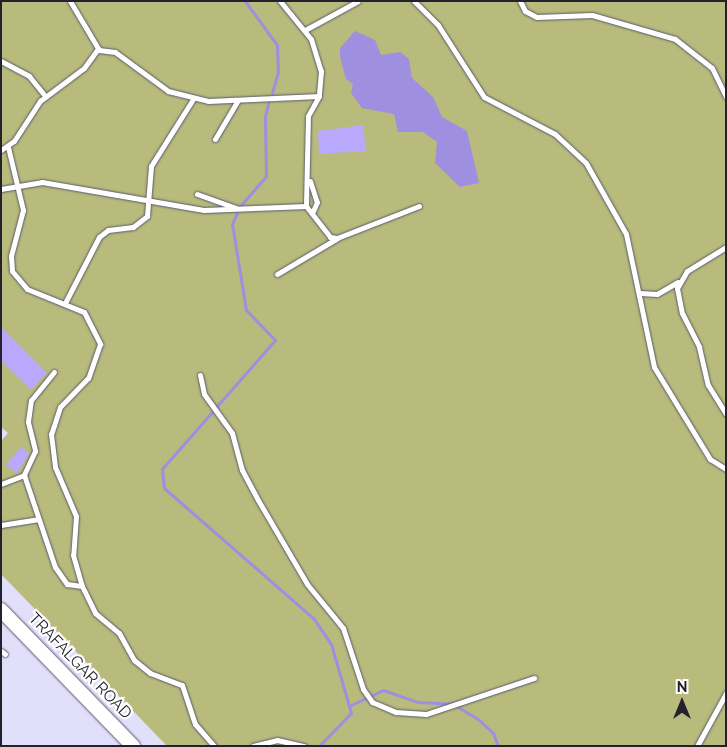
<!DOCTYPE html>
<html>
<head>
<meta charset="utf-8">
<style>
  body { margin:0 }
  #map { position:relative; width:727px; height:747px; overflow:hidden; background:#e2dffa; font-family:Raleway,sans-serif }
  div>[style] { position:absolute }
  .green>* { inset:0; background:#b8bb7b }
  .water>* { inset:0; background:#9f8fe1 }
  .stream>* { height:3px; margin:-1.5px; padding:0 1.5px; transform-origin:1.5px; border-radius:1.5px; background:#9f8fe1 }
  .building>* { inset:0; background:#b9a9fd }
  .roads { filter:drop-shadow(0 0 1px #5c5970) drop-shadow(0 0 1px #5c5970) }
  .lane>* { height:5px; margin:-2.5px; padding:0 2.5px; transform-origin:2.5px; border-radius:2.5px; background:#fff }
  .secondary>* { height:14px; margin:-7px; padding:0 7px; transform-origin:7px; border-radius:7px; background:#fff }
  span { translate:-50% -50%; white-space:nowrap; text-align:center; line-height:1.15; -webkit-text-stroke:4.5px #fff; paint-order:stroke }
  .street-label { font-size:16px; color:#23212b }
  .frame { position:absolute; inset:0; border:2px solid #23212b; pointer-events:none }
  .north { position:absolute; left:657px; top:677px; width:50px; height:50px; -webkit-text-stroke:4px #fff; paint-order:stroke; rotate:0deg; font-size:14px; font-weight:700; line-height:20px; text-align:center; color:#23212b }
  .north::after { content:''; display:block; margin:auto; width:18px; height:22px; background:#23212b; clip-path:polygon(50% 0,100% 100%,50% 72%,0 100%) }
</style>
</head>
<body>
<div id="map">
  <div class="green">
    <i style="clip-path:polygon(1px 1px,726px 1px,726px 746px,167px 746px,1px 574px,1px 441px,8px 433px,1px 427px)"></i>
  </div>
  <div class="water">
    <i style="clip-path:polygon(355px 31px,375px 40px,381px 55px,400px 52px,409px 59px,412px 78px,433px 97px,442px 117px,467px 131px,479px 183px,460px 187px,435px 163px,437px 142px,423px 132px,398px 132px,394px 114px,362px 108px,351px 93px,353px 84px,346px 79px,340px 57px,340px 48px)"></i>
  </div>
  <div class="stream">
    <i style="left:245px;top:1px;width:54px;rotate:54deg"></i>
    <i style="left:277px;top:45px;width:27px;rotate:88deg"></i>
    <i style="left:278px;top:72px;width:22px;rotate:106deg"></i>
    <i style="left:241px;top:205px;width:38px;rotate:-49deg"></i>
    <i style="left:266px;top:176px;width:60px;rotate:-91deg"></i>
    <i style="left:265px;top:116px;width:16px;rotate:-76deg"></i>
    <i style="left:217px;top:406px;width:88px;rotate:-48.7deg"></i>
    <i style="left:275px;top:340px;width:42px;rotate:-134deg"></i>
    <i style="left:246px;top:310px;width:87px;rotate:-99.2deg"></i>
    <i style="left:232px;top:224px;width:12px;rotate:-66deg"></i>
    <i style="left:212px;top:412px;width:76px;rotate:131.3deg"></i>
    <i style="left:162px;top:469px;width:19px;rotate:84deg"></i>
    <i style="left:164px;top:488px;width:199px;rotate:41.1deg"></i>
    <i style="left:314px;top:619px;width:30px;rotate:56deg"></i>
    <i style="left:331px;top:644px;width:72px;rotate:73.8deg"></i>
    <i style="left:351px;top:713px;width:46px;rotate:134.1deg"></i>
    <i style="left:349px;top:706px;width:38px;rotate:-25deg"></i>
    <i style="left:383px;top:690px;width:37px;rotate:19deg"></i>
    <i style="left:418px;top:702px;width:35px;rotate:3deg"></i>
    <i style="left:453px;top:704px;width:29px;rotate:31deg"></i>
    <i style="left:478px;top:719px;width:21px;rotate:43deg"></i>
    <i style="left:493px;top:733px;width:14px;rotate:69deg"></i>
  </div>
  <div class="building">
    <i style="clip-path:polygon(363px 125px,366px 151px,319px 154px,318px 131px)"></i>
    <i style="clip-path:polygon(1px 327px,47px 373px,31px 390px,1px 361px)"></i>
    <i style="clip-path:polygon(21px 447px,29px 454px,17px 473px,6px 465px)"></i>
  </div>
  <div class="roads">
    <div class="lane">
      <i style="left:70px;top:1px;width:57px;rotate:59.4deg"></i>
      <i style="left:99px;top:50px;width:16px;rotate:7deg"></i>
      <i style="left:115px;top:52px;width:66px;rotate:36.3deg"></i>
      <i style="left:168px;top:91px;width:41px;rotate:14deg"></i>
      <i style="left:208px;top:101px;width:111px;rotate:-2.6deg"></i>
      <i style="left:280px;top:1px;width:49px;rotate:50.8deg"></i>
      <i style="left:311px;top:39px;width:34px;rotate:73deg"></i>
      <i style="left:321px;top:71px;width:25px;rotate:95deg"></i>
      <i style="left:319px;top:96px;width:23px;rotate:119deg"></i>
      <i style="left:308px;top:116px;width:90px;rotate:91.3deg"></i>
      <i style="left:414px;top:1px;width:34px;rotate:45deg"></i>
      <i style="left:438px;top:25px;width:85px;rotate:57.4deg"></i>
      <i style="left:484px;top:97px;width:80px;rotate:27.5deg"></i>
      <i style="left:555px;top:134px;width:42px;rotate:43.1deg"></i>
      <i style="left:586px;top:163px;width:81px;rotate:60.6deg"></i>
      <i style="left:626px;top:234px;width:136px;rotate:78.1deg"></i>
      <i style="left:654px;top:367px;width:108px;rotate:58.7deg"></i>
      <i style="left:710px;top:459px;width:19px;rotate:32deg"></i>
      <i style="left:520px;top:1px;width:11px;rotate:63deg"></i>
      <i style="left:525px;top:11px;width:13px;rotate:27deg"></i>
      <i style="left:537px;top:17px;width:55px;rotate:-2.1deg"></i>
      <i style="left:592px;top:15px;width:86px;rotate:16.1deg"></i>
      <i style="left:675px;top:39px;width:47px;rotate:38.1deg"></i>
      <i style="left:712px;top:68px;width:32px;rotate:64deg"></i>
      <i style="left:305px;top:30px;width:60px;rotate:-28.7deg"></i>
      <i style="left:1px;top:61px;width:32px;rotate:28deg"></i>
      <i style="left:29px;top:76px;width:26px;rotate:51deg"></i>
      <i style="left:215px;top:139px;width:45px;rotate:-59.5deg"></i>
      <i style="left:8px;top:147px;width:65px;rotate:76.6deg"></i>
      <i style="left:23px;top:210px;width:48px;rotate:104.6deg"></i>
      <i style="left:11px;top:256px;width:15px;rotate:86deg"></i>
      <i style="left:12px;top:271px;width:23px;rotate:50deg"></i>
      <i style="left:27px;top:289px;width:61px;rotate:22deg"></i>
      <i style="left:84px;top:312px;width:36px;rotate:63deg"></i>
      <i style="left:100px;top:344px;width:36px;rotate:109deg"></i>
      <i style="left:88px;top:378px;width:40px;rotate:134deg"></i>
      <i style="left:60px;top:407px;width:28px;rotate:108deg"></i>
      <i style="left:51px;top:434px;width:33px;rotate:83deg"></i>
      <i style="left:55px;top:467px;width:53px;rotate:66.8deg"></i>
      <i style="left:76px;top:516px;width:39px;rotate:94deg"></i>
      <i style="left:73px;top:555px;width:32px;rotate:74deg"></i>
      <i style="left:82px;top:586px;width:30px;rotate:64deg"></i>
      <i style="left:95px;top:613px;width:31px;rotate:40deg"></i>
      <i style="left:119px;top:633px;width:31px;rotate:61deg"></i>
      <i style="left:134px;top:660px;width:21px;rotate:39deg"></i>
      <i style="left:150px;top:673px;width:34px;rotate:21deg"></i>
      <i style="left:182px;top:685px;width:41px;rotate:71.6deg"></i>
      <i style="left:195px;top:724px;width:29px;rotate:49deg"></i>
      <i style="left:1px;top:150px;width:16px;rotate:-35deg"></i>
      <i style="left:14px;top:141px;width:48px;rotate:-57deg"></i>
      <i style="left:40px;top:101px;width:55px;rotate:-36.9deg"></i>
      <i style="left:84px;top:68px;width:24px;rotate:-54deg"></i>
      <i style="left:310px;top:181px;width:22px;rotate:72deg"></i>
      <i style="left:317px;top:202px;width:10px;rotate:114deg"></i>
      <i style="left:1px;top:189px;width:42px;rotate:-9.7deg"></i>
      <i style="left:42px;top:182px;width:164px;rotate:9.8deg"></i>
      <i style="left:204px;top:210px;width:102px;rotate:-2.2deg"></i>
      <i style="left:306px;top:206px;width:39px;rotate:52deg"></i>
      <i style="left:330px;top:237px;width:7px;rotate:8deg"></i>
      <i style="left:337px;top:238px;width:88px;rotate:-21.3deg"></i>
      <i style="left:197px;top:194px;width:41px;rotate:19.7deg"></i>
      <i style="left:726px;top:247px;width:46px;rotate:148.4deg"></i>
      <i style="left:687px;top:271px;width:20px;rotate:120deg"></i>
      <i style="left:677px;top:288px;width:25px;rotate:79deg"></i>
      <i style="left:682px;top:313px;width:38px;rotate:63deg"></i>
      <i style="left:699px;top:347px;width:39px;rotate:77deg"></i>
      <i style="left:708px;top:385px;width:34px;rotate:58deg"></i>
      <i style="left:277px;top:274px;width:69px;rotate:-30.7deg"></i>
      <i style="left:640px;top:293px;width:17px;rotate:3deg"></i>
      <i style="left:657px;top:294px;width:24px;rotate:-30deg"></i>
      <i style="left:66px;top:301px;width:72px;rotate:-62.7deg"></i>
      <i style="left:99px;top:237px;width:11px;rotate:-38deg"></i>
      <i style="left:108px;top:230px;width:25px;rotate:-7deg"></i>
      <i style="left:133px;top:227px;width:18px;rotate:-38deg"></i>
      <i style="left:147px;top:216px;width:50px;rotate:-85.4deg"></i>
      <i style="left:151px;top:166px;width:79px;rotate:-57.9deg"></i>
      <i style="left:54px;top:372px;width:36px;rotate:129deg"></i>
      <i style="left:31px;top:400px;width:22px;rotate:98deg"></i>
      <i style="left:28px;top:422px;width:30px;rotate:76deg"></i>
      <i style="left:35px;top:451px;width:26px;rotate:115deg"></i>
      <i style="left:24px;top:475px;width:97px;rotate:71.4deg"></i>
      <i style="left:55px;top:567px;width:21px;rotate:55deg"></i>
      <i style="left:67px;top:584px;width:15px;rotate:8deg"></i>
      <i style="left:200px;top:375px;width:19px;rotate:78deg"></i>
      <i style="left:204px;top:394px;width:48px;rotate:54.3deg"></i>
      <i style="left:232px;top:433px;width:38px;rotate:75deg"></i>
      <i style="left:242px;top:470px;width:34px;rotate:62deg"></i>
      <i style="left:258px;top:500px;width:97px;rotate:59.7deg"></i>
      <i style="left:307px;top:584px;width:57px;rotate:50.7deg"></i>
      <i style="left:343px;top:628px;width:64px;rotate:71.8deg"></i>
      <i style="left:363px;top:689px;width:16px;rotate:55deg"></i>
      <i style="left:372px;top:702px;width:26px;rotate:23deg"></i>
      <i style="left:396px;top:712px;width:30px;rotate:4deg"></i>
      <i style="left:426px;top:714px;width:114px;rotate:-18.4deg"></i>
      <i style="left:1px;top:484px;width:25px;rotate:-21deg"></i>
      <i style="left:1px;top:525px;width:37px;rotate:-9deg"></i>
      <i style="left:1px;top:651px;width:5px;rotate:37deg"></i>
      <i style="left:253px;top:746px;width:25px;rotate:-14deg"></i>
      <i style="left:277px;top:740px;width:28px;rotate:13deg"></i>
      <i style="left:697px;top:746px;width:60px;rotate:-61.3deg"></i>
    </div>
    <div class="secondary">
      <i style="left:1px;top:610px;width:190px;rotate:45.9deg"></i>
    </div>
  </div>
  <div class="street-label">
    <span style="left:80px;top:666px;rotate:46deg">TRAFALGAR ROAD</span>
  </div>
  <div class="frame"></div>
  <div class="north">N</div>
</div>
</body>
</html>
